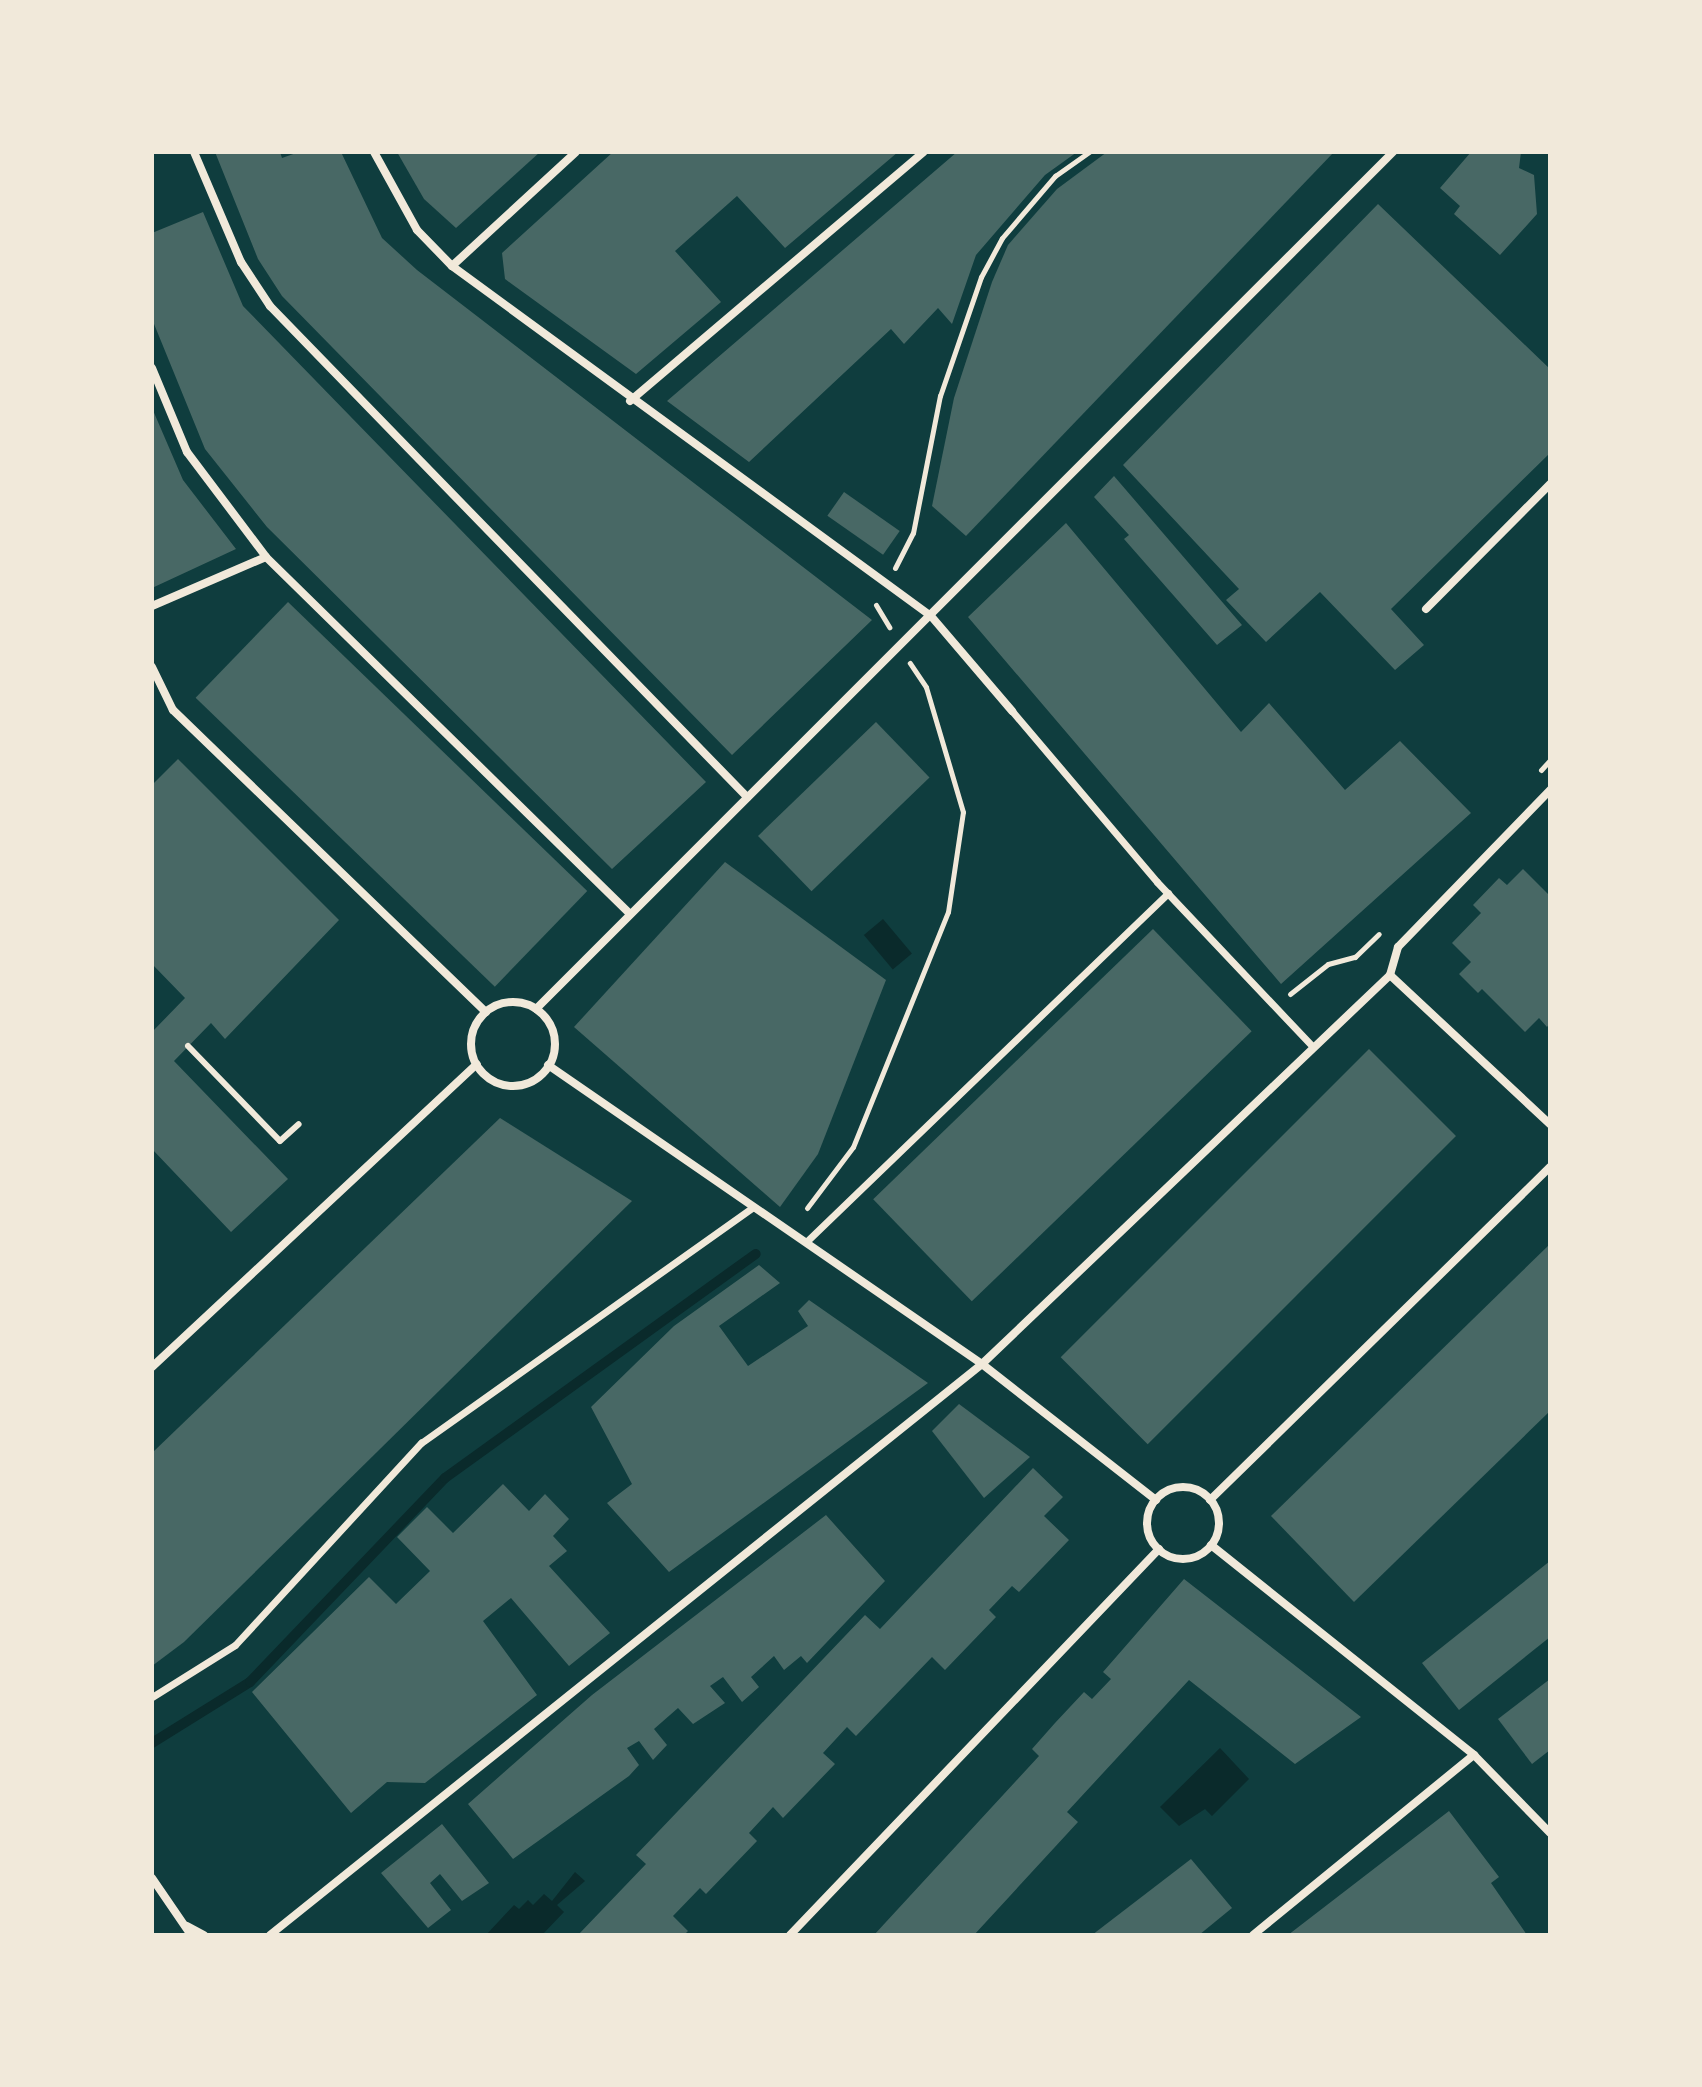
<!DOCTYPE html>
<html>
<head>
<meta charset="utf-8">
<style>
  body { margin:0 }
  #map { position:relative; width:1702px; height:2087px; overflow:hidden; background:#0f3d3e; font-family:"Nunito Sans",sans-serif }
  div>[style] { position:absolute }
  .water>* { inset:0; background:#0a2a2b; transform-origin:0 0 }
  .stream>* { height:10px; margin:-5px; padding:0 5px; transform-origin:5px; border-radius:5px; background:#0a2a2b }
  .building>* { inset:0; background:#486865; transform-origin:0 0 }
  .path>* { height:5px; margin:-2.5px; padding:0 2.5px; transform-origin:2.5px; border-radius:2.5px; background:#f1e9da }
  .service>* { height:6px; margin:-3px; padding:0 3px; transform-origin:3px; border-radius:3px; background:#f1e9da }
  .pedestrian>* { height:7px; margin:-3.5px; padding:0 3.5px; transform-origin:3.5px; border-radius:3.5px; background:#f1e9da }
  .minor>* { height:8px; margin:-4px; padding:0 4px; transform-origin:4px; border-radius:4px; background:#f1e9da }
  .minor>.ring { margin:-4px; padding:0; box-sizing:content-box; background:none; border:8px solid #f1e9da; border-radius:50% }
  span { translate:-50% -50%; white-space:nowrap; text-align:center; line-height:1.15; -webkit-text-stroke:8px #f1e9da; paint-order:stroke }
  .frame { position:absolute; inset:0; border:154px solid #f1e9da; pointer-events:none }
</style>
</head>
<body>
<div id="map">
  <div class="water">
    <i style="left:883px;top:919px;width:45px;height:25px;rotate:50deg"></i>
    <i style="clip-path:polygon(1220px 1748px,1249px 1779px,1212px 1816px,1205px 1809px,1179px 1826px,1160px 1807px)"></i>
    <i style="clip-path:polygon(575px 1872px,585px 1881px,557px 1905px,564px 1912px,542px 1935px,486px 1935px,514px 1905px,519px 1909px,528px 1900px,533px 1905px,544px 1894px,552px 1901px)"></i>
  </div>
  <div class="stream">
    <i style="left:152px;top:1743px;width:115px;rotate:-31.9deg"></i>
    <i style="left:250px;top:1682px;width:282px;rotate:-46.3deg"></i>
    <i style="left:445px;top:1478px;width:383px;rotate:-35.8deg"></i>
  </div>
  <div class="building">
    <i style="clip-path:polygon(215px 152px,280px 152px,282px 158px,299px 152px,341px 152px,382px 238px,417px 270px,872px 620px,732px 755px,282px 296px,258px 259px)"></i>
    <i style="clip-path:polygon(397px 152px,540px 152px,456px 228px,424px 199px)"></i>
    <i style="clip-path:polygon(613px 152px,898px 152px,785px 248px,737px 196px,675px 251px,721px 302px,636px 374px,505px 279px,502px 253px)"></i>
    <i style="clip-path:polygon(957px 152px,1077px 152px,1045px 175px,976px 255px,952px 324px,938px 308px,904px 344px,891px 329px,749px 462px,667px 401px)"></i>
    <i style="clip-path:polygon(1107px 152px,1334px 152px,966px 536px,932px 506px,954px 398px,992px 282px,1008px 245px,1057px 189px)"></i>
    <i style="clip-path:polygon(1471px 152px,1521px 152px,1519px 168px,1534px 175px,1537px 214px,1500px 255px,1454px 214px,1460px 206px,1440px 188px)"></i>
    <i style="clip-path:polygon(1378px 204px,1550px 369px,1550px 453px,1391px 609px,1424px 645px,1395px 670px,1320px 592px,1266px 642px,1226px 600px,1239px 589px,1123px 465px)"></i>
    <i style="clip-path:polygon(203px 212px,243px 306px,706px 782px,612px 869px,267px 527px,205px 449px,152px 319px,152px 233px)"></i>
    <i style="clip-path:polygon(152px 408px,183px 480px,236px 549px,152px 588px)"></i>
    <i style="clip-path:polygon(1114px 476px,1242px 625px,1217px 645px,1124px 539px,1129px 535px,1094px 497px)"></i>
    <i style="left:844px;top:492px;width:68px;height:29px;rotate:35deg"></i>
    <i style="clip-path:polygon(1066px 523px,1241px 732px,1269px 703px,1345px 790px,1400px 741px,1471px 813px,1281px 984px,968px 617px)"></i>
    <i style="left:288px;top:602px;width:416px;height:133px;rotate:44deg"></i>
    <i style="left:876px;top:722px;width:77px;height:164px;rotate:46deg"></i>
    <i style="clip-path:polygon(178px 759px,339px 920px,225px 1039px,211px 1023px,174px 1061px,288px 1179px,231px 1232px,152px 1149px,152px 1032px,185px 998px,152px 964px,152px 785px)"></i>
    <i style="clip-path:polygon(725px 862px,886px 980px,818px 1154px,780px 1207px,574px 1027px)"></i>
    <i style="clip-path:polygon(1523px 869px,1550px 896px,1550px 1023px,1547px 1027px,1539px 1018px,1525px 1032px,1482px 989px,1478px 993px,1459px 974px,1471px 962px,1452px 943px,1481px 913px,1473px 905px,1499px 878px,1507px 885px)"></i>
    <i style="left:1153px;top:929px;width:142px;height:389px;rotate:46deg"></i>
    <i style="left:1369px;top:1049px;width:123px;height:436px;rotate:45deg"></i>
    <i style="clip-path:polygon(500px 1118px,632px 1201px,184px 1642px,152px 1666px,152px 1453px)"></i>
    <i style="clip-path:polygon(1550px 1244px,1550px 1411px,1354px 1602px,1271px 1516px)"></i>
    <i style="clip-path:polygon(759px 1265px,780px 1283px,719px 1326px,748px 1366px,808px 1326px,798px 1311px,809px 1300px,928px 1383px,669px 1572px,607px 1503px,632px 1484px,591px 1407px,674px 1326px)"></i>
    <i style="clip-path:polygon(959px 1404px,1030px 1457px,984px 1498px,932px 1431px)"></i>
    <i style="clip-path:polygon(1033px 1468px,1063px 1497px,1044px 1516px,1069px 1540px,1019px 1592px,1012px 1586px,989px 1610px,996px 1617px,945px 1670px,932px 1657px,856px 1736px,847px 1727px,823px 1753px,835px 1764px,783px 1818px,773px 1807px,749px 1833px,757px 1841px,706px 1894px,700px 1888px,673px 1916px,688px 1931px,684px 1935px,578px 1935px,646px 1864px,636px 1855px,865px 1615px,880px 1629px)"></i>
    <i style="clip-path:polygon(503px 1484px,529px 1511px,545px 1494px,569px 1519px,553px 1536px,567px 1551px,549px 1566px,610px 1633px,569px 1666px,511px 1598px,483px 1621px,537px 1695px,425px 1783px,387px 1782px,351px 1813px,252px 1692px,369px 1577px,396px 1604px,430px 1571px,397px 1537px,427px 1507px,453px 1533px)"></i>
    <i style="clip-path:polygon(826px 1515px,885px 1581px,807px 1663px,801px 1656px,784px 1670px,774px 1656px,751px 1677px,759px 1687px,742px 1702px,723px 1677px,710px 1686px,725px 1703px,693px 1724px,678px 1708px,654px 1729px,667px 1745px,653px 1760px,639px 1741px,627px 1748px,639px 1765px,629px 1776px,513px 1859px,468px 1804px,592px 1695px)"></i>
    <i style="clip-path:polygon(1550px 1561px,1550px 1637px,1459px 1710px,1422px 1663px)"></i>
    <i style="clip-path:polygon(1184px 1579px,1361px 1717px,1295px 1764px,1189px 1680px,1067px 1812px,1078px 1822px,974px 1935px,874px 1935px,1039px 1756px,1032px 1749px,1055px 1723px,1084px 1692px,1092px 1699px,1111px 1679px,1103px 1672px)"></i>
    <i style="clip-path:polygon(1550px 1679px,1550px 1750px,1532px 1764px,1498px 1719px)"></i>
    <i style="clip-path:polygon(1449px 1811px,1499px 1877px,1491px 1883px,1527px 1935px,1288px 1935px)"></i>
    <i style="clip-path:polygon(442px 1824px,489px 1883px,462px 1901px,440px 1874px,430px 1883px,451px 1910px,428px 1928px,381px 1873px)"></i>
    <i style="clip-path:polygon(1191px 1859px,1232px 1908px,1199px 1935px,1092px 1935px)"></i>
  </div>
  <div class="path">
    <i style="left:895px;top:568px;width:39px;rotate:-63deg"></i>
    <i style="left:913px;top:533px;width:140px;rotate:-78.9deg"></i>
    <i style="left:940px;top:396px;width:126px;rotate:-71deg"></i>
    <i style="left:981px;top:277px;width:44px;rotate:-61.7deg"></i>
    <i style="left:1002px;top:238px;width:82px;rotate:-49.5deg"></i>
    <i style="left:1055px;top:176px;width:42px;rotate:-35.2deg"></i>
    <i style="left:876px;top:605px;width:26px;rotate:59deg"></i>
    <i style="left:1541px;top:770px;width:13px;rotate:-48deg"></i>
    <i style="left:1290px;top:994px;width:48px;rotate:-38.3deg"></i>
    <i style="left:1328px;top:964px;width:28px;rotate:-15deg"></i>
    <i style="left:1355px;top:957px;width:33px;rotate:-44deg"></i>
    <i style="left:807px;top:1208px;width:76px;rotate:-53deg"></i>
    <i style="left:853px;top:1147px;width:253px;rotate:-68deg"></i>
    <i style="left:948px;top:912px;width:101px;rotate:-81.5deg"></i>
    <i style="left:963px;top:812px;width:130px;rotate:-106.5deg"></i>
    <i style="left:926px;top:687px;width:29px;rotate:-124deg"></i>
  </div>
  <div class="service">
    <i style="left:188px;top:1046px;width:132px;rotate:45.9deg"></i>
    <i style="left:280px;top:1141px;width:25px;rotate:-42deg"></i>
  </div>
  <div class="pedestrian">
    <i style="left:1012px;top:711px;width:224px;rotate:49.7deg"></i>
    <i style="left:1157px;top:882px;width:226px;rotate:46.6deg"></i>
    <i style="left:806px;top:1242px;width:503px;rotate:-43.95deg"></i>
    <i style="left:152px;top:1697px;width:98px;rotate:-32.1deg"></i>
    <i style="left:235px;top:1645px;width:275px;rotate:-47.4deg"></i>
    <i style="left:421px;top:1443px;width:406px;rotate:-35.4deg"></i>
  </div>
  <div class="minor">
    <i style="left:194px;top:152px;width:120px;rotate:66.9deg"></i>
    <i style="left:241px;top:262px;width:53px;rotate:56.6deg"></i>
    <i style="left:270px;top:306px;width:685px;rotate:45.83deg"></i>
    <i style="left:374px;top:152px;width:89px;rotate:61.1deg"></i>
    <i style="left:417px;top:230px;width:50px;rotate:45.8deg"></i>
    <i style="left:452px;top:266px;width:593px;rotate:36.16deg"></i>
    <i style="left:931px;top:616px;width:125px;rotate:49.5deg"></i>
    <i style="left:452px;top:266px;width:168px;rotate:-42.6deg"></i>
    <i style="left:152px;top:368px;width:91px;rotate:67.4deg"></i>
    <i style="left:187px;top:452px;width:131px;rotate:53deg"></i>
    <i style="left:266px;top:557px;width:508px;rotate:44.44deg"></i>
    <i style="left:630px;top:401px;width:385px;rotate:-40.3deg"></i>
    <i style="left:152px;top:606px;width:124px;rotate:-23.3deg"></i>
    <i style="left:1426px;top:609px;width:176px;rotate:-45.2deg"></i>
    <i style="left:152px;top:667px;width:48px;rotate:64deg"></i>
    <i style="left:173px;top:710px;width:435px;rotate:44deg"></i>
    <i style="left:1390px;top:975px;width:29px;rotate:-74deg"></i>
    <i style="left:1398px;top:947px;width:219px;rotate:-45.9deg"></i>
    <i style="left:1390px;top:975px;width:219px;rotate:43deg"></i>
    <i class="ring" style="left:471px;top:1002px;width:76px;height:76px"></i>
    <i style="left:536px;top:1009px;width:1212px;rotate:-45deg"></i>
    <i style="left:548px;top:1065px;width:527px;rotate:34.56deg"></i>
    <i style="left:982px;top:1364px;width:221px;rotate:38deg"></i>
    <i style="left:152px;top:1367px;width:444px;rotate:-43deg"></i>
    <i class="ring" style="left:1147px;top:1487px;width:64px;height:64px"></i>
    <i style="left:1210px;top:1500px;width:476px;rotate:-44.4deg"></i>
    <i style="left:1211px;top:1545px;width:337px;rotate:38.6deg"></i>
    <i style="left:1474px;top:1755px;width:109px;rotate:45.7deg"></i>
    <i style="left:152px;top:1878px;width:69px;rotate:55.6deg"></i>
    <i style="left:187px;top:1926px;width:19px;rotate:28deg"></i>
    <i style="left:270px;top:1935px;width:913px;rotate:-38.73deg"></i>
    <i style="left:982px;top:1364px;width:564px;rotate:-43.63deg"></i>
    <i style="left:790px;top:1935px;width:534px;rotate:-46.29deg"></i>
    <i style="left:1253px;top:1935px;width:285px;rotate:-39.2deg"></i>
  </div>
  <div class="frame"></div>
</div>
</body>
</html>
